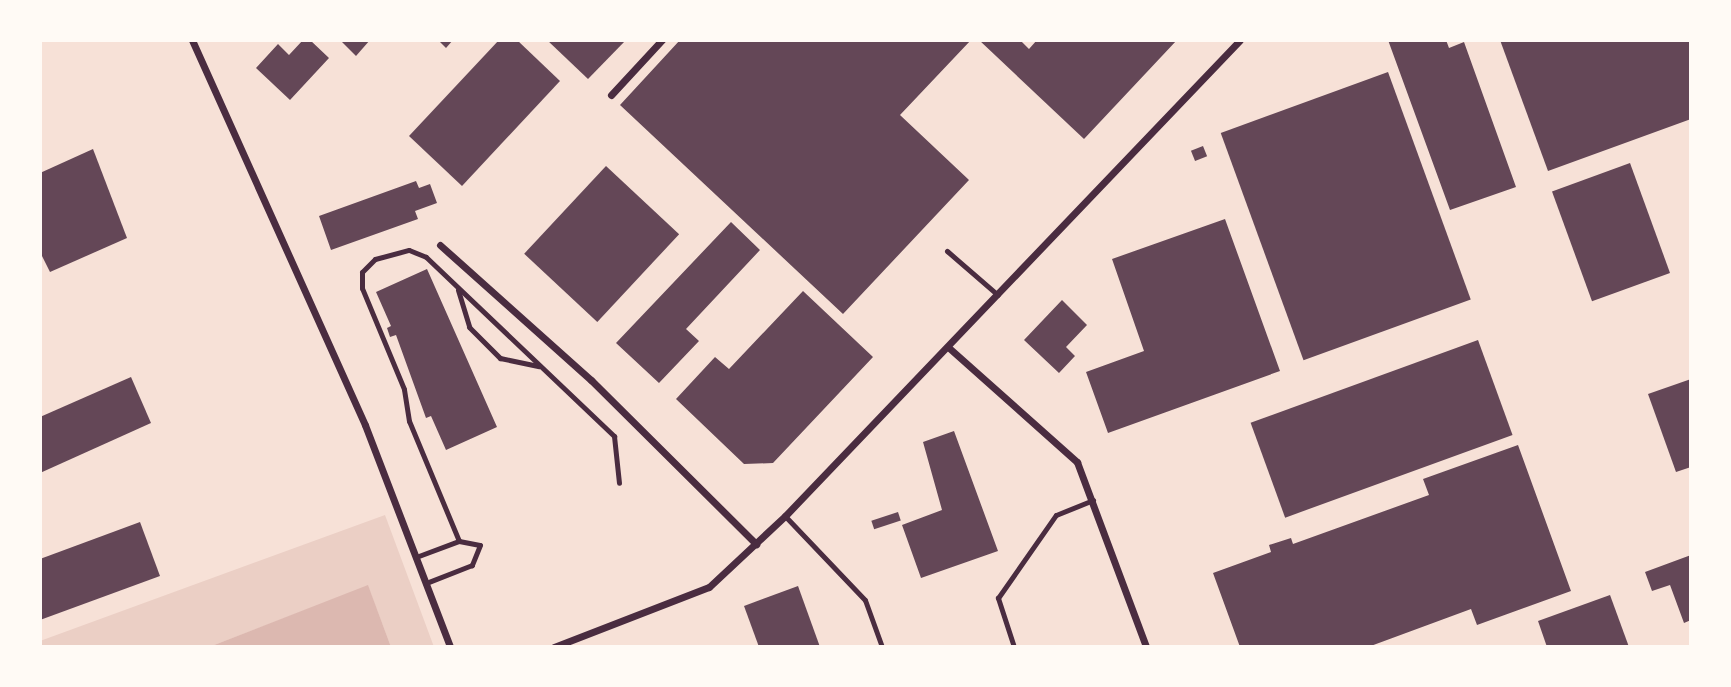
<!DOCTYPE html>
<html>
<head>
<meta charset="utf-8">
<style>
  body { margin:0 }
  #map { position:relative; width:1731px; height:687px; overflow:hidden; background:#f7e1d7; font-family:"Archivo Narrow",sans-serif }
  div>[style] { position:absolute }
  .green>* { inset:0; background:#ebcfc5 }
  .water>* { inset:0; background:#dcb8b0 }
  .building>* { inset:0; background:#644757; transform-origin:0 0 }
  .service>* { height:5px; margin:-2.5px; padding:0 2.5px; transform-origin:2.5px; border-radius:2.5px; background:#4a2c40 }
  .minor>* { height:7px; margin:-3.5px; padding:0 3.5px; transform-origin:3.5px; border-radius:3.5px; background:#4a2c40 }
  span { translate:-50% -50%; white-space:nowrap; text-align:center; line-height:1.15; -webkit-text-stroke:5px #fffaf5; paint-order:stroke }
  .frame { position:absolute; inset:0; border:42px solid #fffaf5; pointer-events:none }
</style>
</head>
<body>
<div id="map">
  <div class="green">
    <i style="clip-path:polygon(385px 515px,434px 647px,391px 647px,368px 586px,209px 647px,40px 647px,40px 641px)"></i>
  </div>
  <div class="water">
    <i style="clip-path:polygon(368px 585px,391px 647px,209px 647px)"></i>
  </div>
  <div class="building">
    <i style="clip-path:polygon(303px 40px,310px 40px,329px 58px,290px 100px,256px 68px,278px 44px,289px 55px)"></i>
    <i style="clip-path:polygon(340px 40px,370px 40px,356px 56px)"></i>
    <i style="clip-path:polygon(438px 40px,453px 40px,446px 48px)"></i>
    <i style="clip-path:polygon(499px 40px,517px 40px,560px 81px,462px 186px,409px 136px)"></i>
    <i style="clip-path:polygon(547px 40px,626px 40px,588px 79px)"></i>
    <i style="clip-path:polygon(680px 40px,971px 40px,900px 115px,969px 180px,843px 314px,620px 105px)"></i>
    <i style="clip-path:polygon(979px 40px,1020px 40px,1029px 49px,1037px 40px,1177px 40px,1084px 139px)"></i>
    <i style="clip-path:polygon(1388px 40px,1446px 40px,1449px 48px,1464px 42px,1516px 187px,1450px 210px)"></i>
    <i style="clip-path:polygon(1500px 40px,1691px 40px,1691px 119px,1548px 171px)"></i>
    <i style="left:1388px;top:72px;width:242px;height:178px;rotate:70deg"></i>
    <i style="left:1203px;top:146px;width:11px;height:13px;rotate:68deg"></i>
    <i style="clip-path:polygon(93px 149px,127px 238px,50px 272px,40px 252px,40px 173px)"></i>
    <i style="left:1630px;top:163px;width:117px;height:83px;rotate:70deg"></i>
    <i style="left:606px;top:166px;width:100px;height:120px;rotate:43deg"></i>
    <i style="clip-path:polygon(416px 181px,419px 188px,430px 184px,437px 203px,415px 211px,418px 219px,331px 250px,319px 216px)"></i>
    <i style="clip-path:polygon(1225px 219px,1280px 371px,1108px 433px,1086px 372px,1144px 351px,1112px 259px)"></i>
    <i style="clip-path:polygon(731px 222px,760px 250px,686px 329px,699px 341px,659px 383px,616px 343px)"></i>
    <i style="clip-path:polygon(427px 269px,497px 427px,446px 450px,431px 416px,426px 418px,396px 335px,390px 337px,387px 328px,391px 326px,376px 292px)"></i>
    <i style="clip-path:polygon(803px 291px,873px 357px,773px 463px,744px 464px,676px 399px,715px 357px,729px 369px)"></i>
    <i style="clip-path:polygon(1062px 300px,1087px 325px,1066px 347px,1075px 356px,1059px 373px,1024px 340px)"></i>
    <i style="left:1478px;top:340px;width:101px;height:242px;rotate:70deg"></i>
    <i style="clip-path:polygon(131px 377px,151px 423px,40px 473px,40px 417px)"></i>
    <i style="clip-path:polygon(1691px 379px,1691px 467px,1676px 472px,1648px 394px)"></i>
    <i style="clip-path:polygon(954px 431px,998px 551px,921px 578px,902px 525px,942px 510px,923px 442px)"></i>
    <i style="clip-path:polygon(1518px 445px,1571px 591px,1477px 625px,1471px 609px,1368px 647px,1240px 647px,1213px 573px,1271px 552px,1269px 545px,1291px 538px,1293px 544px,1429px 495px,1423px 479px)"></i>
    <i style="left:898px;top:512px;width:9px;height:28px;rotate:72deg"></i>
    <i style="clip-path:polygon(140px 522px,160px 576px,40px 620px,40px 559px)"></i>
    <i style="clip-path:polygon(1691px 555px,1691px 620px,1684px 623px,1670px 585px,1652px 591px,1645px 572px)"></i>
    <i style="clip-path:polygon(798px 586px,820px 647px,759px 647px,744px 606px)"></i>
    <i style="clip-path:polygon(1610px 595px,1629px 647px,1547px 647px,1538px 621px)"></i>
  </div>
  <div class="service">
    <i style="left:947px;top:251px;width:67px;rotate:40.8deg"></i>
    <i style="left:458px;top:290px;width:39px;rotate:73deg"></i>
    <i style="left:469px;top:327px;width:44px;rotate:45deg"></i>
    <i style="left:500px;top:358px;width:40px;rotate:12deg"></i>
    <i style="left:785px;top:516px;width:116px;rotate:46.4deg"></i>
    <i style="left:865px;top:600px;width:50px;rotate:70.1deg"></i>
    <i style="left:459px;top:541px;width:130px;rotate:-112.6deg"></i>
    <i style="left:409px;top:421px;width:32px;rotate:-99deg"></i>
    <i style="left:404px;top:389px;width:109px;rotate:-112.6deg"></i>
    <i style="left:362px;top:288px;width:16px;rotate:-90deg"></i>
    <i style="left:362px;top:272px;width:18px;rotate:-45deg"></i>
    <i style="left:375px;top:259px;width:35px;rotate:-15deg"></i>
    <i style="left:409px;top:250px;width:18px;rotate:22deg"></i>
    <i style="left:426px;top:257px;width:260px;rotate:43.6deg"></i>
    <i style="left:614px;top:436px;width:47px;rotate:83.9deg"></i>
    <i style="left:416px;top:557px;width:46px;rotate:-20.4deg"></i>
    <i style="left:459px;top:541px;width:21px;rotate:11deg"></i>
    <i style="left:480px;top:545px;width:22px;rotate:112deg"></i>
    <i style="left:472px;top:565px;width:49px;rotate:158.6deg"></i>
    <i style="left:1014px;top:647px;width:52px;rotate:-108.1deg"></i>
    <i style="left:998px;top:598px;width:101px;rotate:-55.1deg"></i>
    <i style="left:1056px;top:515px;width:40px;rotate:-22deg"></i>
  </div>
  <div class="minor">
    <i style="left:192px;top:40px;width:422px;rotate:65.8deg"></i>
    <i style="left:365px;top:425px;width:238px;rotate:69deg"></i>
    <i style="left:611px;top:95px;width:75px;rotate:-47.2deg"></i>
    <i style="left:440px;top:245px;width:203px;rotate:41.8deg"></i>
    <i style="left:591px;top:380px;width:233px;rotate:44.8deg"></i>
    <i style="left:948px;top:347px;width:173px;rotate:41.7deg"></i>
    <i style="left:1077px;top:462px;width:197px;rotate:69.5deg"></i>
    <i style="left:554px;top:647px;width:166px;rotate:-21.2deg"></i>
    <i style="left:709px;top:587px;width:104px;rotate:-43.1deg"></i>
    <i style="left:785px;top:516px;width:658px;rotate:-46.29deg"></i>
  </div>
  <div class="frame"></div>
</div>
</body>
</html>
